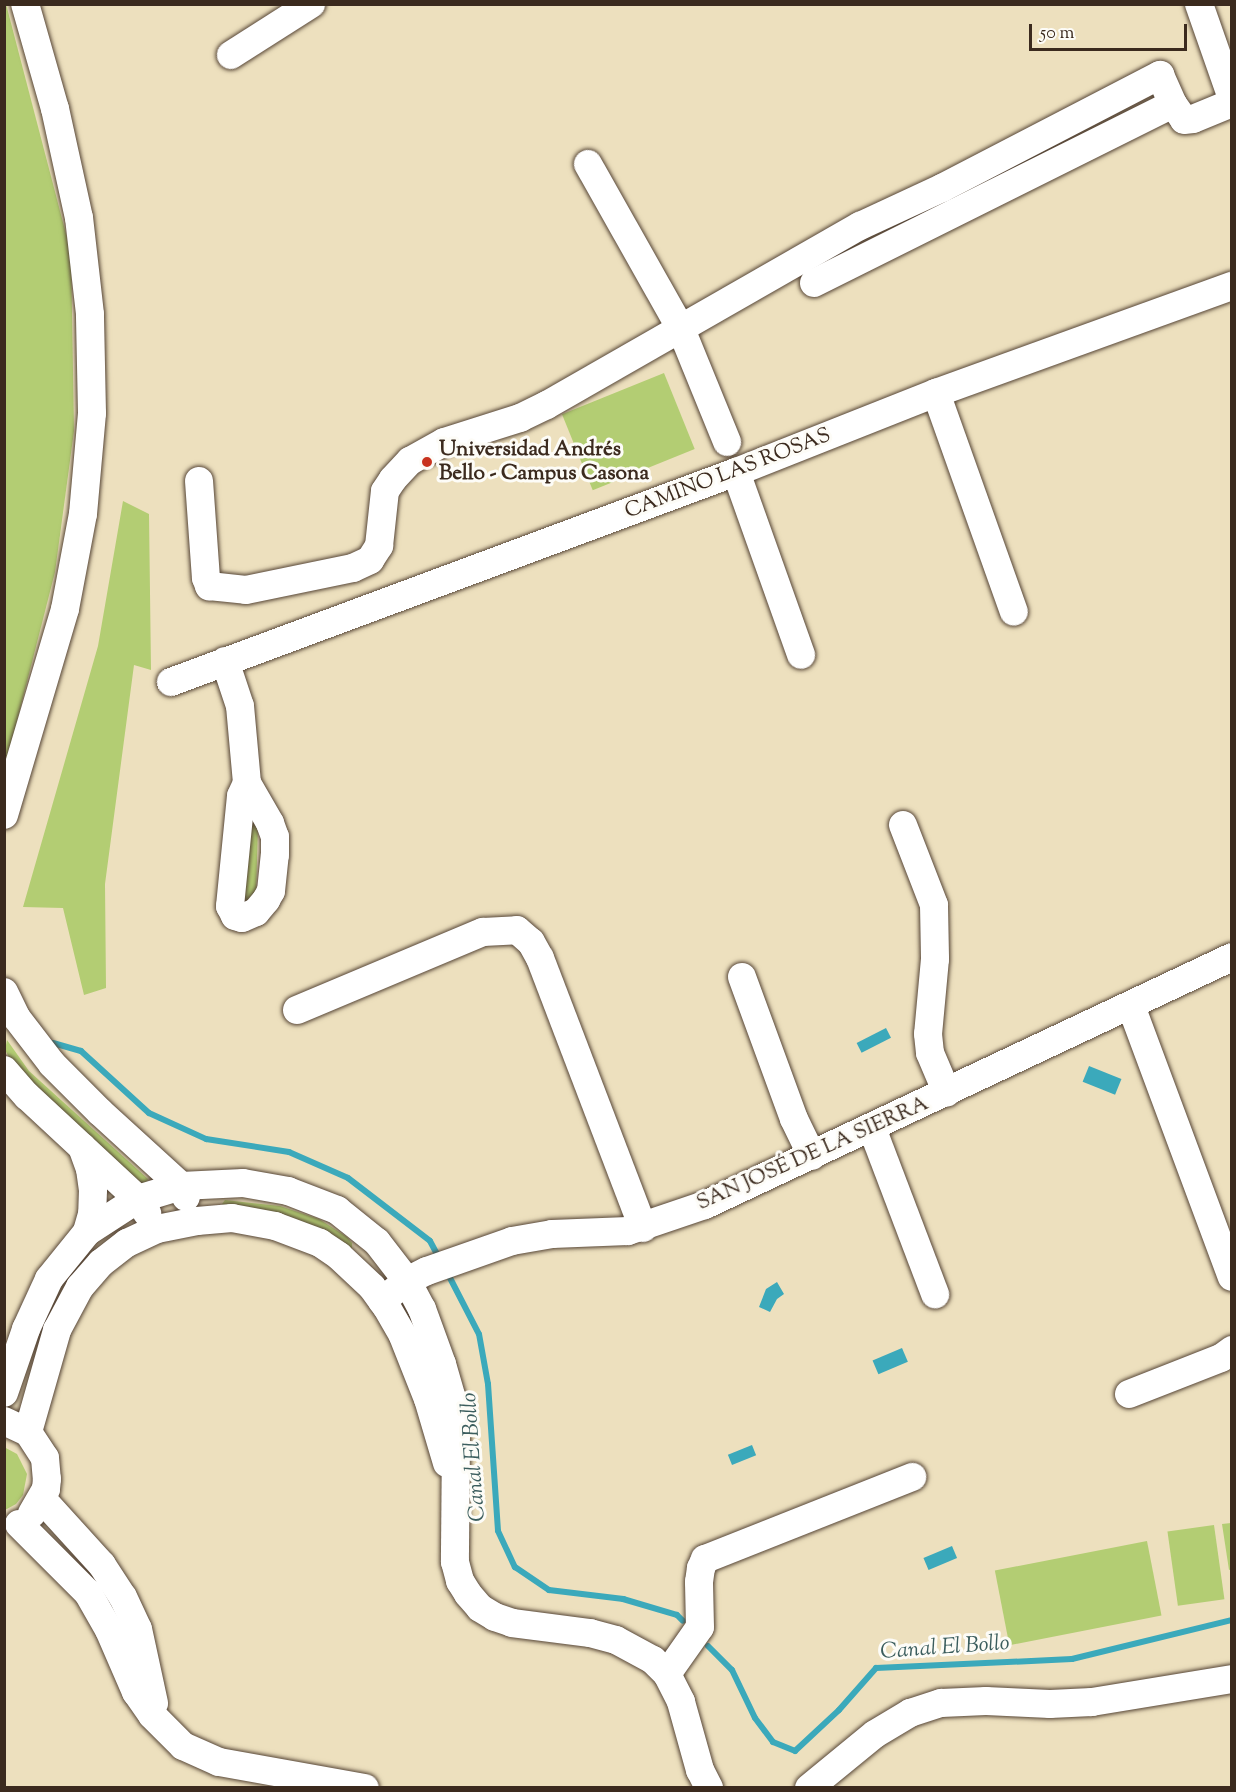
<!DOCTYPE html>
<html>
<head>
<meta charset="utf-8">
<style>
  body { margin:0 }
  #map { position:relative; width:1236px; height:1792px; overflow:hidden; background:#ede0be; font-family:"Sorts Mill Goudy",serif }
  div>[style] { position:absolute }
  .green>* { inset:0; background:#b3cd73; transform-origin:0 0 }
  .water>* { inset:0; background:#3ba9bb; transform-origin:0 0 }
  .stream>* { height:6px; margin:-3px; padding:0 3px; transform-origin:3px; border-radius:3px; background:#3ba9bb }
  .roads { filter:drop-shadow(0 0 2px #564536) drop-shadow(0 0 2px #564536) }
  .minor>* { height:28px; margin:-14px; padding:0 14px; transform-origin:14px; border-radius:14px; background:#fff }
  .dots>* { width:16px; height:16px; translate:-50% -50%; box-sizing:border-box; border:3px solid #fdfcf7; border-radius:50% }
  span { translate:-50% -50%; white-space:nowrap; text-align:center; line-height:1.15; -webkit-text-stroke:6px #fdfcf7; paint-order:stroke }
  .poi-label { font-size:21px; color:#3b2a1e; font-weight:700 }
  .left { translate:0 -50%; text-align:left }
  .street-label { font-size:21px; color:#3b2a1e }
  .water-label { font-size:22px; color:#3b5d5d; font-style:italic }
  .frame { position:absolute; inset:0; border:6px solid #3b2a1e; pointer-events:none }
  .scale { position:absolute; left:1029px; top:24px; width:158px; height:27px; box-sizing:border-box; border:3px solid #3b2a1e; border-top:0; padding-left:8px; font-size:18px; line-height:21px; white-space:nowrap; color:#3b2a1e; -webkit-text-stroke:4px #fdfcf7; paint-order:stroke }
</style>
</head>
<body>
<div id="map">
  <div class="green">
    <i style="clip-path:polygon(6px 4px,71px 253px,74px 431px,55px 572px,5px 768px)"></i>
    <i style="left:664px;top:373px;width:82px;height:110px;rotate:68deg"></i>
    <i style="clip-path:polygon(123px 501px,149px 514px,151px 670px,134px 665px,105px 884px,106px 988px,84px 995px,63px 908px,23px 907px,98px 646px)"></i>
    <i style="clip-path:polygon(247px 809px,258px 825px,256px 895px,244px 909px)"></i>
    <i style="clip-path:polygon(7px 1040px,29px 1071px,148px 1179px,146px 1188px,13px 1064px,5px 1050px)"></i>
    <i style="clip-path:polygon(225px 1200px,280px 1206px,319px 1219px,347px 1237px,352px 1243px,352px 1250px,227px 1210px,222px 1204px)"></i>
    <i style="clip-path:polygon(4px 1447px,17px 1454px,27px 1474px,23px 1495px,16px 1504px,5px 1510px)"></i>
    <i style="clip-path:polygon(1231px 1523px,1232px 1569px,1229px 1570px,1222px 1524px)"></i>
    <i style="left:1214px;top:1525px;width:75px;height:47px;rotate:82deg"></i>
    <i style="left:1147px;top:1541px;width:76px;height:155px;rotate:79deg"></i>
  </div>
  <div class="water">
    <i style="left:886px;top:1028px;width:11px;height:33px;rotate:63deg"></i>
    <i style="left:1089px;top:1066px;width:35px;height:17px;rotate:22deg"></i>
    <i style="clip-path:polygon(777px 1282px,784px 1294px,777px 1299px,770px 1312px,759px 1307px,766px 1289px)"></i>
    <i style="left:902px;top:1348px;width:15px;height:32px;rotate:67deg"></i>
    <i style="left:752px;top:1445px;width:11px;height:26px;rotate:68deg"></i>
    <i style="left:952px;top:1546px;width:13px;height:31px;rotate:67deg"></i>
  </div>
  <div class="stream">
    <i style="left:53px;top:1043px;width:29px;rotate:16deg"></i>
    <i style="left:81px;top:1051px;width:92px;rotate:42.4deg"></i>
    <i style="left:149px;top:1113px;width:63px;rotate:24.5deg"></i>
    <i style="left:206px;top:1139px;width:84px;rotate:8.9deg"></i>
    <i style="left:289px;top:1152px;width:64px;rotate:23.8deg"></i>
    <i style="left:348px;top:1178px;width:103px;rotate:37.5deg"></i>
    <i style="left:430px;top:1241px;width:15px;rotate:62deg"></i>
    <i style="left:449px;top:1276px;width:65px;rotate:62.7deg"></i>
    <i style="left:479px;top:1334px;width:51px;rotate:79.8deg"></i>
    <i style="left:488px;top:1384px;width:147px;rotate:86.1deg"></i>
    <i style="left:498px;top:1531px;width:40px;rotate:65deg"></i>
    <i style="left:515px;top:1567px;width:41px;rotate:34.1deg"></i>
    <i style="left:549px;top:1590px;width:75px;rotate:6.9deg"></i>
    <i style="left:623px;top:1599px;width:56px;rotate:16.5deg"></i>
    <i style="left:677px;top:1615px;width:8px;rotate:45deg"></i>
    <i style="left:708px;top:1646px;width:34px;rotate:45deg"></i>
    <i style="left:732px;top:1670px;width:53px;rotate:64.4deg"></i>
    <i style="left:755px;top:1718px;width:30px;rotate:53deg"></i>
    <i style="left:773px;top:1742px;width:24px;rotate:22deg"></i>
    <i style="left:795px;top:1751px;width:60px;rotate:-43deg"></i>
    <i style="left:839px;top:1710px;width:56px;rotate:-48.6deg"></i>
    <i style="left:876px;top:1668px;width:196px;rotate:-2.6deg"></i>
    <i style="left:1072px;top:1659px;width:165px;rotate:-13.7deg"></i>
  </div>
  <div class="roads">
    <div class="minor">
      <i style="left:1199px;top:4px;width:100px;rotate:70.7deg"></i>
      <i style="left:231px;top:55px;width:95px;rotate:-32.5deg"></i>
      <i style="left:588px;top:164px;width:189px;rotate:60.6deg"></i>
      <i style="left:681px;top:329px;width:122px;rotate:67.8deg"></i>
      <i style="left:814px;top:283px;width:401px;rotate:-26.5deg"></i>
      <i style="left:1173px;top:104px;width:19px;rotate:55deg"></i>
      <i style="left:1184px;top:120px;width:9px;rotate:-6deg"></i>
      <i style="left:1193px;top:119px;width:42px;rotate:-22.3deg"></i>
      <i style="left:936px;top:393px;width:232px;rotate:70.4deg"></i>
      <i style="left:736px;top:472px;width:194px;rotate:70.4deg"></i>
      <i style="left:199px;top:481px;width:97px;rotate:85.9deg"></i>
      <i style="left:206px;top:578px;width:9px;rotate:69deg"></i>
      <i style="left:209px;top:586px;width:37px;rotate:6deg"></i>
      <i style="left:246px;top:590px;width:109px;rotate:-11.6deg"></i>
      <i style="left:353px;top:568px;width:19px;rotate:-25deg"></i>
      <i style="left:370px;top:560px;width:17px;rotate:-57deg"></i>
      <i style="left:379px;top:546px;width:55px;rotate:-83.8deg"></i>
      <i style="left:385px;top:491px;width:14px;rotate:-56deg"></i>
      <i style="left:393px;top:479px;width:25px;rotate:-47deg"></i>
      <i style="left:410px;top:461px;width:39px;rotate:-29deg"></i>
      <i style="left:444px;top:442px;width:80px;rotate:-17.5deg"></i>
      <i style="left:520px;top:418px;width:30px;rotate:-26deg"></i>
      <i style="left:547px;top:405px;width:361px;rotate:-29.8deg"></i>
      <i style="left:860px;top:226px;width:90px;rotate:-24.9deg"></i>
      <i style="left:942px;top:188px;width:246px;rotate:-27.4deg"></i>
      <i style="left:1160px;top:75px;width:32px;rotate:66deg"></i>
      <i style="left:225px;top:661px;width:47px;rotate:71.6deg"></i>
      <i style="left:240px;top:706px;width:77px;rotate:84.8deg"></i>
      <i style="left:247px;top:783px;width:14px;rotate:115deg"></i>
      <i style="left:241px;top:796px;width:111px;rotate:95.7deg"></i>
      <i style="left:230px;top:906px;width:11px;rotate:63deg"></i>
      <i style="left:235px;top:916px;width:7px;rotate:16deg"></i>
      <i style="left:242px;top:918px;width:15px;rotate:-23deg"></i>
      <i style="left:256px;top:912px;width:16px;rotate:-50deg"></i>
      <i style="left:266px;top:900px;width:10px;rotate:-61deg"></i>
      <i style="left:271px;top:891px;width:36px;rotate:-84deg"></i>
      <i style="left:275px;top:855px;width:18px;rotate:-90deg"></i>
      <i style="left:275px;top:837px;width:15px;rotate:-110deg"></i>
      <i style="left:270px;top:823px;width:46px;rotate:-119.9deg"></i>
      <i style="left:171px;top:682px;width:603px;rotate:-20.39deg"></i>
      <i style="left:736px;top:472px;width:215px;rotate:-21.6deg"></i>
      <i style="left:936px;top:393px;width:315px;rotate:-19.9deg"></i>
      <i style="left:4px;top:815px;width:215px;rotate:-73.5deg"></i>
      <i style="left:65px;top:609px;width:97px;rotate:-79.3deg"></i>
      <i style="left:83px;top:514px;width:101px;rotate:-84.9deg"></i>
      <i style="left:92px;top:413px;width:99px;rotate:-91.2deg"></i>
      <i style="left:90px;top:314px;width:97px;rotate:-96.5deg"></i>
      <i style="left:79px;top:218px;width:112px;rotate:-102.4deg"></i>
      <i style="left:55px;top:109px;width:109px;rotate:-105.9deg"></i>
      <i style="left:903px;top:825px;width:86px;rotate:68.8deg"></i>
      <i style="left:934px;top:905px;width:54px;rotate:88.9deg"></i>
      <i style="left:935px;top:959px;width:75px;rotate:95.3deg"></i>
      <i style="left:928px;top:1034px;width:19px;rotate:84deg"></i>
      <i style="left:930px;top:1053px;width:43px;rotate:67deg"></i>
      <i style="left:742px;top:977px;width:151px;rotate:69.9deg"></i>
      <i style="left:794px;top:1119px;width:41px;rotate:64.1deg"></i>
      <i style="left:4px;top:992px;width:28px;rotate:64deg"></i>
      <i style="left:16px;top:1017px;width:59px;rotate:52.5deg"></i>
      <i style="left:52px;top:1064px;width:68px;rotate:45deg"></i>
      <i style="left:100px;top:1112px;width:110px;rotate:42.4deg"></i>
      <i style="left:181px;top:1186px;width:12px;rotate:66deg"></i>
      <i style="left:1131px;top:1006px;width:289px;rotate:69.6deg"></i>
      <i style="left:297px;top:1010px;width:202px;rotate:-22.8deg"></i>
      <i style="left:483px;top:932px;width:34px;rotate:-3deg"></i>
      <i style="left:517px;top:930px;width:18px;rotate:41deg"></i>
      <i style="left:531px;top:942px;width:18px;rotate:61deg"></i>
      <i style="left:540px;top:958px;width:289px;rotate:69.1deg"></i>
      <i style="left:4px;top:1070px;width:35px;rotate:49deg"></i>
      <i style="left:27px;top:1096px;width:151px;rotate:42.9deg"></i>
      <i style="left:138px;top:1199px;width:17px;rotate:57deg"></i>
      <i style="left:872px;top:1128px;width:178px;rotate:69.2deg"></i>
      <i style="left:82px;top:1147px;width:23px;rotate:70deg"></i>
      <i style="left:90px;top:1169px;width:21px;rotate:82deg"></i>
      <i style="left:93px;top:1190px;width:24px;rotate:92deg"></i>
      <i style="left:92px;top:1214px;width:19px;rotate:106deg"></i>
      <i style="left:382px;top:1301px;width:32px;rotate:-39deg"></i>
      <i style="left:407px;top:1281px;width:22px;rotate:-27deg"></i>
      <i style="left:427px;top:1271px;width:90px;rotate:-19.4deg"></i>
      <i style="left:512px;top:1241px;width:41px;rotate:-9.9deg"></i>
      <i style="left:552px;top:1234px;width:76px;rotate:-2.3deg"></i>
      <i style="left:628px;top:1231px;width:81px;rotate:-18.7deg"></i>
      <i style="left:705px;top:1205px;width:582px;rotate:-25.2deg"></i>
      <i style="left:4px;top:1393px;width:68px;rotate:-71deg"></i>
      <i style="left:26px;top:1329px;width:55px;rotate:-65.3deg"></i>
      <i style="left:49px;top:1279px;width:60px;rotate:-51deg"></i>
      <i style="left:87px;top:1232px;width:61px;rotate:-32.9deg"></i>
      <i style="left:138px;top:1199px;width:45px;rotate:-16.8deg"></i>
      <i style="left:181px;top:1186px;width:62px;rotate:-2.8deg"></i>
      <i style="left:243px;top:1183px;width:46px;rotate:10.1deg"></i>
      <i style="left:288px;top:1191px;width:53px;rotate:21.2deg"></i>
      <i style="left:337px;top:1210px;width:51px;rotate:38.7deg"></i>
      <i style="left:377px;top:1242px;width:49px;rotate:52.4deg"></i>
      <i style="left:407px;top:1281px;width:32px;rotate:62deg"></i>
      <i style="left:422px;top:1309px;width:59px;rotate:70deg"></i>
      <i style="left:442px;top:1364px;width:35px;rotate:74deg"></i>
      <i style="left:452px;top:1398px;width:37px;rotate:84deg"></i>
      <i style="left:456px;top:1435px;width:127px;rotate:90.5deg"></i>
      <i style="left:455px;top:1562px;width:20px;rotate:75deg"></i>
      <i style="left:460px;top:1581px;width:15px;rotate:58deg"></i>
      <i style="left:468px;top:1594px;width:18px;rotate:49deg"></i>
      <i style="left:480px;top:1608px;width:17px;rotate:31deg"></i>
      <i style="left:495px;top:1617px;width:18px;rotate:19deg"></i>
      <i style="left:512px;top:1623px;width:79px;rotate:7.3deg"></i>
      <i style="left:590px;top:1633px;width:27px;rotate:15deg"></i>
      <i style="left:616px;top:1640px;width:42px;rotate:28.4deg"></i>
      <i style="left:653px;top:1660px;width:20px;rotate:45deg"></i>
      <i style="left:667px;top:1674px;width:31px;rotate:63deg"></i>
      <i style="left:681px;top:1702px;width:71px;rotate:74.4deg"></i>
      <i style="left:700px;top:1770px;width:20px;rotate:63deg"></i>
      <i style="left:1129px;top:1394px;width:99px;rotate:-21.4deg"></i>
      <i style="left:1221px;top:1358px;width:14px;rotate:-36deg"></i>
      <i style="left:4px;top:1421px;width:26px;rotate:25deg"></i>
      <i style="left:28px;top:1432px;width:31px;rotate:57deg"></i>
      <i style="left:45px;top:1458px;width:21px;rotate:85deg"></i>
      <i style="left:47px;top:1479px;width:10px;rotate:96deg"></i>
      <i style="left:46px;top:1489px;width:28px;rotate:120deg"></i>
      <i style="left:28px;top:1432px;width:106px;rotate:-74.1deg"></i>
      <i style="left:57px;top:1330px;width:49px;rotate:-61.9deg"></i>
      <i style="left:80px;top:1287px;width:32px;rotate:-49deg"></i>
      <i style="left:101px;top:1263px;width:33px;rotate:-38deg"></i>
      <i style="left:127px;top:1243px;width:33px;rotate:-25deg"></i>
      <i style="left:157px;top:1229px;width:41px;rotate:-11.3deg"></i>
      <i style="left:197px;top:1221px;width:35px;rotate:-5deg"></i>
      <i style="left:232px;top:1218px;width:44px;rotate:10.5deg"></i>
      <i style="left:275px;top:1226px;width:48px;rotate:20.7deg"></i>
      <i style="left:320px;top:1243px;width:23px;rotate:34deg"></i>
      <i style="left:339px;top:1256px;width:45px;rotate:43.2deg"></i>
      <i style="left:372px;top:1287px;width:24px;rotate:54deg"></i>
      <i style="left:386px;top:1306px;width:34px;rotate:60deg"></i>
      <i style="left:403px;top:1336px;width:68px;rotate:68.4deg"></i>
      <i style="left:428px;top:1399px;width:67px;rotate:73.5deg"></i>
      <i style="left:42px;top:1499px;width:89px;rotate:47.7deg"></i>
      <i style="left:102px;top:1565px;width:38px;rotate:57deg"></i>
      <i style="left:123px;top:1597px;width:35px;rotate:65deg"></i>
      <i style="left:138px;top:1629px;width:76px;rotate:77.8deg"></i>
      <i style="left:19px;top:1524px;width:98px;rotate:45deg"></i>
      <i style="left:88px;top:1593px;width:43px;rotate:60.4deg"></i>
      <i style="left:109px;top:1630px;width:68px;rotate:66.5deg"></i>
      <i style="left:136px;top:1692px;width:28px;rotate:55deg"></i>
      <i style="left:152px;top:1715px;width:44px;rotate:45deg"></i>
      <i style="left:183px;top:1746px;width:39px;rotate:24deg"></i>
      <i style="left:219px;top:1762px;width:148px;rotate:10.1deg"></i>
      <i style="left:667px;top:1674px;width:57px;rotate:-54.9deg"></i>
      <i style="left:700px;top:1627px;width:45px;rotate:-91.3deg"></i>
      <i style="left:699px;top:1582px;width:14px;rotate:-82deg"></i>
      <i style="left:701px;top:1568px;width:10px;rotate:-66deg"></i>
      <i style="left:705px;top:1559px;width:223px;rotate:-21.6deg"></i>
      <i style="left:809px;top:1788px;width:85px;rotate:-39.3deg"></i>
      <i style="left:875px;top:1734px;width:41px;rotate:-31deg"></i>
      <i style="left:910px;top:1713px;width:33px;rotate:-18deg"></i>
      <i style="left:941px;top:1703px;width:45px;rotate:-2.5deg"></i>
      <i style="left:986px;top:1701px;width:64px;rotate:2.7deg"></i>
      <i style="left:1050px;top:1704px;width:42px;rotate:-2.7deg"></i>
      <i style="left:1092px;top:1702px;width:142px;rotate:-9.3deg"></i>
    </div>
  </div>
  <div class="dots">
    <i style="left:427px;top:462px;background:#c8321e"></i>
  </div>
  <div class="poi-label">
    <span class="left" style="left:439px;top:462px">Universidad Andrés<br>Bello - Campus Casona</span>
  </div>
  <div class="street-label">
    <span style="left:728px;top:474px;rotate:-21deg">CAMINO LAS ROSAS</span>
    <span style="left:813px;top:1154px;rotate:-24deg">SAN JOSÉ DE LA SIERRA</span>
  </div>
  <div class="water-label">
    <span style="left:475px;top:1457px;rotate:-94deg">Canal El Bollo</span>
    <span style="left:945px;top:1649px;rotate:-4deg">Canal El Bollo</span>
  </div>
  <div class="frame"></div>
  <div class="scale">50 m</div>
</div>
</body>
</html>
